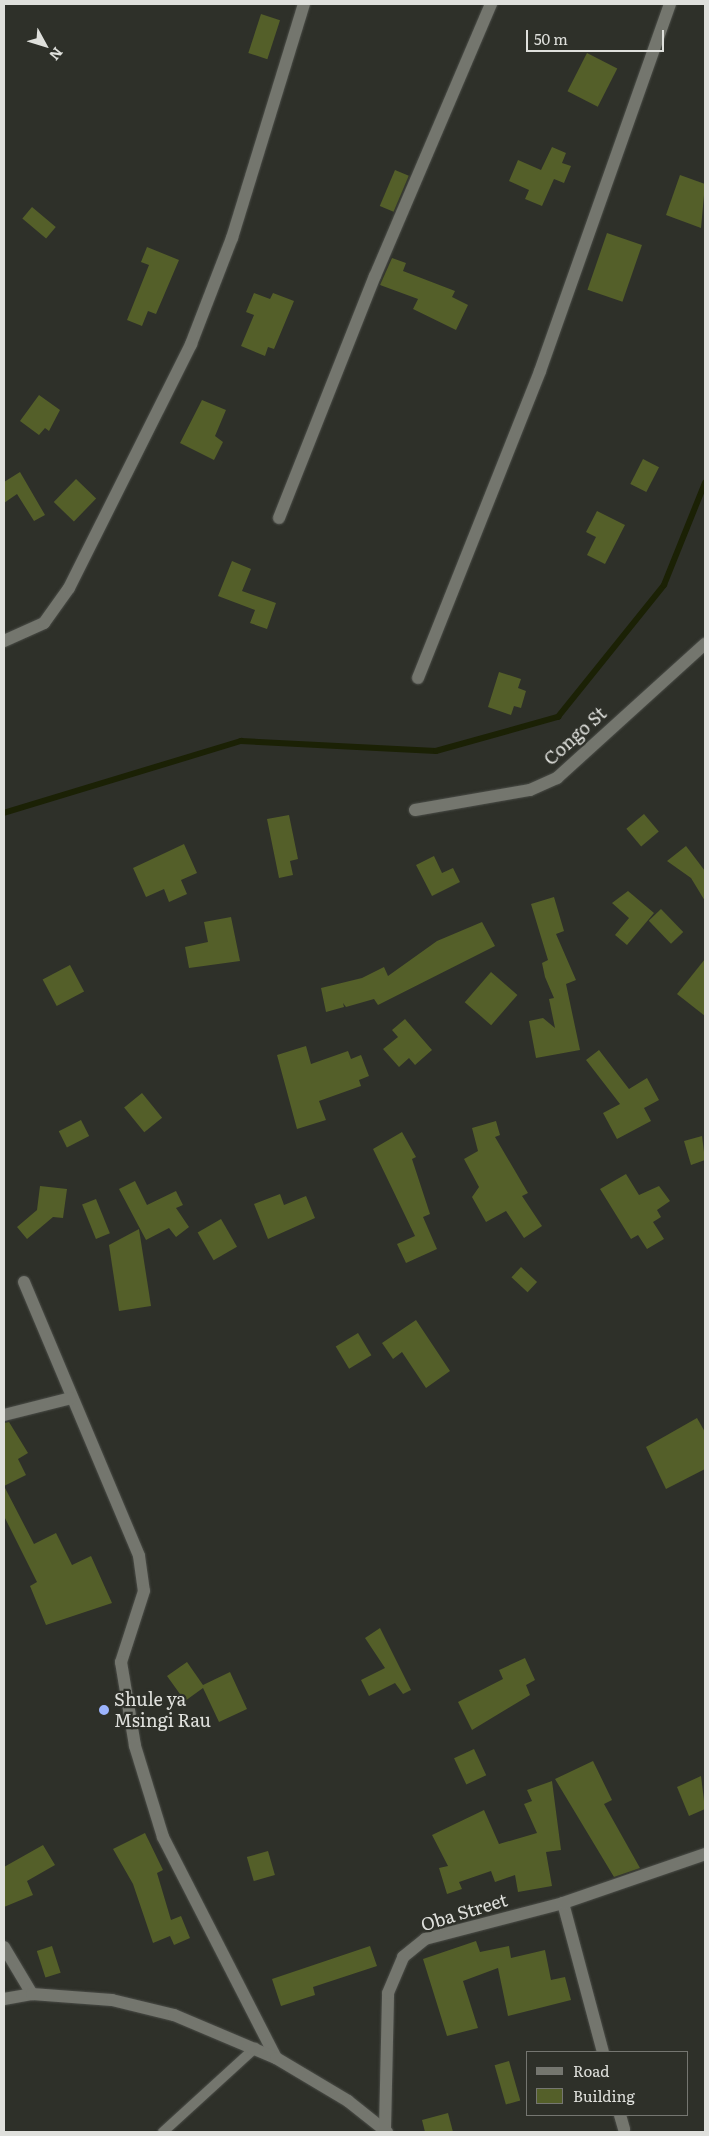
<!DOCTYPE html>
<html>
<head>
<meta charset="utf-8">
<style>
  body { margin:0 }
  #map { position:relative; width:709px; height:2136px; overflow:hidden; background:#2e3029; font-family:Literata,serif }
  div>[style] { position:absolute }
  .stream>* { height:5.5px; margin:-2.75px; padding:0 2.75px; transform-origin:2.75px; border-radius:2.75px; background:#1b2105 }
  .building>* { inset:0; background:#545f29; transform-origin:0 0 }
  .roads { filter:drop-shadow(0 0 1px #4a4c47) drop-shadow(0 0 1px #4a4c47) }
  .lane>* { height:10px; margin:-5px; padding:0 5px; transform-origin:5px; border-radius:5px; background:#74766e }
  .street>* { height:12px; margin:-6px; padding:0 6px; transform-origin:6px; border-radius:6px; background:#74766e }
  .dots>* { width:14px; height:14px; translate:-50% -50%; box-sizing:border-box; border:2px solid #2e3029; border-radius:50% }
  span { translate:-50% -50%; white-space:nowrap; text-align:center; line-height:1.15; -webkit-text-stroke:4.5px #2e3029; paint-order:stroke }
  .street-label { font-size:18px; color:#dfe0dc }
  .poi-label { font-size:18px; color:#dfe0dc }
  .left { translate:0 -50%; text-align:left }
  .frame { position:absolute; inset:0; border:5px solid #dfe0dc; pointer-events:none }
  .legend { position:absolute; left:526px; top:2051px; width:162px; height:65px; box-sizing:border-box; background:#2e3029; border:1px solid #757671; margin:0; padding:6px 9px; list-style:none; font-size:15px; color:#dfe0dc }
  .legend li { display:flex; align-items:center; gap:10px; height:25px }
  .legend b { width:25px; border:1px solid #757671 }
  .north { position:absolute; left:20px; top:20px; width:50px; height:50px; -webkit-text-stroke:4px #2e3029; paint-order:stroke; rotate:129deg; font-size:14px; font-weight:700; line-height:20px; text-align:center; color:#dfe0dc }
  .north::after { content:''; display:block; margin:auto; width:18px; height:22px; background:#dfe0dc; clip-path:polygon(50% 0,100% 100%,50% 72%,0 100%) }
  .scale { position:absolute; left:526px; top:30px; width:138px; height:22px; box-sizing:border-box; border:2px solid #dfe0dc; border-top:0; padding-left:6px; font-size:15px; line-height:18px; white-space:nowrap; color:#dfe0dc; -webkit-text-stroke:4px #2e3029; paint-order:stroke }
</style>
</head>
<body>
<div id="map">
  <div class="stream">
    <i style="left:4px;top:813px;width:248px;rotate:-16.9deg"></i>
    <i style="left:241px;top:741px;width:195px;rotate:2.9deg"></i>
    <i style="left:436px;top:751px;width:127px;rotate:-15.6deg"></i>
    <i style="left:558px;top:717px;width:169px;rotate:-51.2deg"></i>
    <i style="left:664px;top:585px;width:110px;rotate:-68.1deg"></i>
  </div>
  <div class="building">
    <i style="left:261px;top:14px;width:20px;height:41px;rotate:18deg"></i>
    <i style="left:587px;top:53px;width:34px;height:43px;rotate:27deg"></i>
    <i style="clip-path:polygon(552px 147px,566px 153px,562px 163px,571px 166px,564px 183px,554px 179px,542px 206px,525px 199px,529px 190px,509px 181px,518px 160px,541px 170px)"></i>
    <i style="left:395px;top:170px;width:15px;height:39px;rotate:23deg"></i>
    <i style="clip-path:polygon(680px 175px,705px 184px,701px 228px,666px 215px)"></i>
    <i style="left:32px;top:207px;width:31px;height:15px;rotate:40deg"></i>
    <i style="left:607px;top:233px;width:37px;height:60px;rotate:19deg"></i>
    <i style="clip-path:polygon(147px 247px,179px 260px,156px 314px,148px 311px,142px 326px,127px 320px,149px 265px,141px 262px)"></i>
    <i style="clip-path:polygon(392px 258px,406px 263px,403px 271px,455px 291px,452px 297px,468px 305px,456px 330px,413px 309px,418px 299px,380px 285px)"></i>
    <i style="clip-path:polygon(254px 293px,270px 299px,273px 293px,294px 301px,274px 349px,268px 347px,265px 356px,241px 346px,254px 315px,246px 312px)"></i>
    <i style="clip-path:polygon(39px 395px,60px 410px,49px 431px,45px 428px,39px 435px,20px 421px)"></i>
    <i style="clip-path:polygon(202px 400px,226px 410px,215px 436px,223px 442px,214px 460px,180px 443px)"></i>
    <i style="left:643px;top:459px;width:18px;height:28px;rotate:27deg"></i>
    <i style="clip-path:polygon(20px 472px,45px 515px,34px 521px,17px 494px,4px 503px,4px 482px)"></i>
    <i style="left:76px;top:479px;width:28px;height:32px;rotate:44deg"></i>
    <i style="clip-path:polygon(597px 511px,625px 525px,605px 564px,587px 555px,596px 537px,586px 532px)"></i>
    <i style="clip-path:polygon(232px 561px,251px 569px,242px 591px,276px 603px,267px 629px,250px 623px,255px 610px,218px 596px)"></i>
    <i style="clip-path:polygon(499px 672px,521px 679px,518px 688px,526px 691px,521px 708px,514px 706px,511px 715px,488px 707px)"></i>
    <i style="left:644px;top:814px;width:23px;height:23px;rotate:50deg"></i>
    <i style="clip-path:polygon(289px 815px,298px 859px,290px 861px,293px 875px,279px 878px,267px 819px)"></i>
    <i style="clip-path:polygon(184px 844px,197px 873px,181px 880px,187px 894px,169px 902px,164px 889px,146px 897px,133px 868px)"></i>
    <i style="clip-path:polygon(686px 846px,705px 871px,705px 901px,691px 878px,667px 861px)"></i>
    <i style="clip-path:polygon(434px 856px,442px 873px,453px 868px,460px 882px,432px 896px,416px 865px)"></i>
    <i style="clip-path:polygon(628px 891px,654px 913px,627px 945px,615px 935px,629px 918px,612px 903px)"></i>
    <i style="clip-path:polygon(554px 897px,564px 931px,556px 934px,576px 980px,566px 984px,580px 1050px,536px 1058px,529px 1021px,543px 1018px,555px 1028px,549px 999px,554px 998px,545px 977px,542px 963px,548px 960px,531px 904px)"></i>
    <i style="left:661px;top:909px;width:32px;height:17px;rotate:46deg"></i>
    <i style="clip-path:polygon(231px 917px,240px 961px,189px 968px,185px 947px,208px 942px,204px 922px)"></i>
    <i style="clip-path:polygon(482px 922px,495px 946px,378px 1005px,374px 999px,346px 1007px,343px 1003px,344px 1007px,326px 1012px,321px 988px,362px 978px,384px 967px,388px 976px,437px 941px)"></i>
    <i style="clip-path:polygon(705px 959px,705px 1016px,677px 994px)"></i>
    <i style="left:70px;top:965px;width:30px;height:31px;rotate:62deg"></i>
    <i style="left:491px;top:972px;width:35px;height:40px;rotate:41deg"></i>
    <i style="clip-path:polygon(405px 1019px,432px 1050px,415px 1065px,409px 1058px,399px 1067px,383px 1049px,398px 1037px,392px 1030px)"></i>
    <i style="clip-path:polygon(306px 1046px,311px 1064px,348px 1051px,351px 1059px,361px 1055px,369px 1076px,359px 1080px,361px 1086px,319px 1101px,326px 1120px,297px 1129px,277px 1055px)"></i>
    <i style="clip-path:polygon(599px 1050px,629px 1089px,647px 1078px,659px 1100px,644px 1108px,651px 1121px,617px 1139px,603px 1113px,620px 1104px,586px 1060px)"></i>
    <i style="left:142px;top:1093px;width:32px;height:23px;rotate:51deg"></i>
    <i style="left:81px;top:1120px;width:18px;height:25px;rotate:63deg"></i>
    <i style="clip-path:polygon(496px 1121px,500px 1135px,495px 1137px,528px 1193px,522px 1196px,542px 1226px,524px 1238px,506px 1211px,486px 1222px,472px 1197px,479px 1187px,464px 1159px,478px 1151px,472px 1128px)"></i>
    <i style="clip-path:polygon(402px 1132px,416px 1157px,412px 1159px,430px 1214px,423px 1217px,437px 1249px,406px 1263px,397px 1244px,415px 1236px,373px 1149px)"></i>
    <i style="clip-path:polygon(702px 1136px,705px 1160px,691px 1165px,684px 1141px)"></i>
    <i style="clip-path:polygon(626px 1174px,639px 1195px,659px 1186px,670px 1201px,657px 1210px,661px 1217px,653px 1222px,664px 1239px,647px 1249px,638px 1235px,631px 1239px,600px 1189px)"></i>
    <i style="clip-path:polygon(135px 1181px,147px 1205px,176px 1191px,183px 1205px,176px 1208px,189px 1227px,176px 1237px,169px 1228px,146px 1240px,119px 1189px)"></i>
    <i style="clip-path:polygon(40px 1186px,67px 1189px,63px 1218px,53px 1217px,27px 1239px,17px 1227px,37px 1210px)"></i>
    <i style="clip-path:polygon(280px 1194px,284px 1205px,306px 1196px,315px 1218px,268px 1239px,254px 1204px)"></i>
    <i style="left:96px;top:1199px;width:37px;height:15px;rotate:68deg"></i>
    <i style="left:221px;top:1219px;width:32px;height:27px;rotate:60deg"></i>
    <i style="clip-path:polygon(139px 1229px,151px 1306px,119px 1311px,109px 1245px)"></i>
    <i style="left:521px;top:1267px;width:22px;height:14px;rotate:43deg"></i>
    <i style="clip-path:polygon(416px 1320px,450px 1371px,426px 1388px,402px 1352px,393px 1359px,382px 1343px)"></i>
    <i style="left:358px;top:1333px;width:26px;height:26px;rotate:59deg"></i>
    <i style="clip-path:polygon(697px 1418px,705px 1432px,705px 1469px,666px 1489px,646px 1447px)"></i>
    <i style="clip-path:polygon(9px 1422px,28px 1453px,18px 1459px,26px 1475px,4px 1486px,34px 1544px,56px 1533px,72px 1565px,91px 1556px,112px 1603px,46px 1625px,30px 1586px,37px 1582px,4px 1516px,4px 1423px)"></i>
    <i style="clip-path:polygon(380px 1628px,411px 1690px,403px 1694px,395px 1683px,369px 1696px,361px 1680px,385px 1668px,365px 1638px)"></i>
    <i style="clip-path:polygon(525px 1658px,535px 1680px,526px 1685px,530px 1695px,472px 1730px,458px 1702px,503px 1679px,499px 1670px)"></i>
    <i style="clip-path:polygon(187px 1662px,203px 1685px,230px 1672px,247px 1709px,219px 1722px,203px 1688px,185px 1701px,167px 1676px)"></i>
    <i style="left:474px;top:1749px;width:29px;height:22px;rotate:65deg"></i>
    <i style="clip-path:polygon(593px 1761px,612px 1800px,604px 1804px,640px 1868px,614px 1877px,555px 1779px)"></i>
    <i style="clip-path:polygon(701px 1776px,705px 1809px,689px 1816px,677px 1787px)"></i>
    <i style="clip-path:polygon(552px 1781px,561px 1850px,546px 1852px,552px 1886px,518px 1892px,515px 1875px,495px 1882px,491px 1871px,459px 1882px,462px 1889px,447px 1894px,439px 1868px,448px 1866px,432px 1835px,484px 1810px,499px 1844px,537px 1833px,524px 1804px,532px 1801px,527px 1790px)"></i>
    <i style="clip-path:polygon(145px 1833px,163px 1870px,157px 1873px,171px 1920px,181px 1916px,190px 1938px,174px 1945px,170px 1936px,153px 1943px,133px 1884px,113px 1849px)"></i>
    <i style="clip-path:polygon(43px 1845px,55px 1865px,27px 1881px,33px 1895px,4px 1907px,4px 1867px)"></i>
    <i style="left:268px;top:1851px;width:25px;height:22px;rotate:74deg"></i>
    <i style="clip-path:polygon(476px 1941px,480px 1952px,509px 1946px,511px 1958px,545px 1950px,551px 1980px,565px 1977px,571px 2000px,508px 2016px,498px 1968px,463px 1981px,478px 2028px,447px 2036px,423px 1959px)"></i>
    <i style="left:52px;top:1946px;width:28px;height:16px;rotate:72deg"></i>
    <i style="clip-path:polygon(370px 1946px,377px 1966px,313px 1987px,315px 1995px,281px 2006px,272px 1979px)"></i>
    <i style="left:509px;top:2061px;width:41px;height:15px;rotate:74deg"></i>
    <i style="clip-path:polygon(448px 2113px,453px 2132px,425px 2132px,422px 2120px)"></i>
  </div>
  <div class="roads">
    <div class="lane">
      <i style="left:163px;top:2132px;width:125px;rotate:-42.4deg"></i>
    </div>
    <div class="street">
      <i style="left:279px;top:518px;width:260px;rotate:-68.4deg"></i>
      <i style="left:375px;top:276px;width:296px;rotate:-66.9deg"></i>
      <i style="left:4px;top:641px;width:44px;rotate:-24.2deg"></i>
      <i style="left:44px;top:623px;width:43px;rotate:-54.5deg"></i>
      <i style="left:69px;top:588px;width:273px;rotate:-63.4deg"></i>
      <i style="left:191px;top:344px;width:114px;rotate:-68.9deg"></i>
      <i style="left:232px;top:238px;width:245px;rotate:-72.9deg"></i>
      <i style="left:418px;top:678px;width:330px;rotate:-68.3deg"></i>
      <i style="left:540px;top:371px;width:389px;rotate:-70.5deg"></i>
      <i style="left:415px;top:810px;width:117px;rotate:-9.9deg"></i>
      <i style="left:530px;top:790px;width:30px;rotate:-24deg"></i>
      <i style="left:557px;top:778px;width:200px;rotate:-42.2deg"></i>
      <i style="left:24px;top:1282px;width:297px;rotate:67.2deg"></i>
      <i style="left:139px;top:1556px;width:35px;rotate:82deg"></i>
      <i style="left:144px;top:1591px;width:75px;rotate:107.9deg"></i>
      <i style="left:121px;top:1662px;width:85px;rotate:80.5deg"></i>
      <i style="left:135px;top:1746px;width:95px;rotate:72.9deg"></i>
      <i style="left:163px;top:1837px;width:248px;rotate:62.9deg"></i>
      <i style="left:4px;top:1415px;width:69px;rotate:-14.2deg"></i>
      <i style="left:563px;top:1903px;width:154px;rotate:75deg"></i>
      <i style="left:4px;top:1947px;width:55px;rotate:59.2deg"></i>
      <i style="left:4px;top:1999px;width:28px;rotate:-10deg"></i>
      <i style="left:32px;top:1994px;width:80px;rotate:4.3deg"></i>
      <i style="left:112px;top:2000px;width:64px;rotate:13.6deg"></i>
      <i style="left:174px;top:2015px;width:111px;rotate:22.9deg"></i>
      <i style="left:276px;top:2058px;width:84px;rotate:30.8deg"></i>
      <i style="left:348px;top:2101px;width:50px;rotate:38.5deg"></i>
      <i style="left:620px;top:2115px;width:15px;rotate:74deg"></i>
      <i style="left:385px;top:2129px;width:136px;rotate:-88.7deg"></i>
      <i style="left:388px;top:1993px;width:39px;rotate:-67deg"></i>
      <i style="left:403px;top:1957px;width:28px;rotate:-39deg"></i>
      <i style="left:425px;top:1939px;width:143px;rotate:-14.6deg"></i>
      <i style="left:563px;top:1903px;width:150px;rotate:-19deg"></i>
    </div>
  </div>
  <div class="dots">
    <i style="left:104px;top:1710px;background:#9cb4fd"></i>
  </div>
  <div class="street-label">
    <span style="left:575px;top:736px;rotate:-42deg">Congo St</span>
    <span style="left:464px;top:1912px;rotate:-17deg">Oba Street</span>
  </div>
  <div class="poi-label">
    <span class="left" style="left:114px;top:1710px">Shule ya<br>Msingi Rau</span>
  </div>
  <div class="frame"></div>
  <ul class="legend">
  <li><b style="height:6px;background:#74766e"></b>Road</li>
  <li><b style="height:14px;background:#545f29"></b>Building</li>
  </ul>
  <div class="north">N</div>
  <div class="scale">50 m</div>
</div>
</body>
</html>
